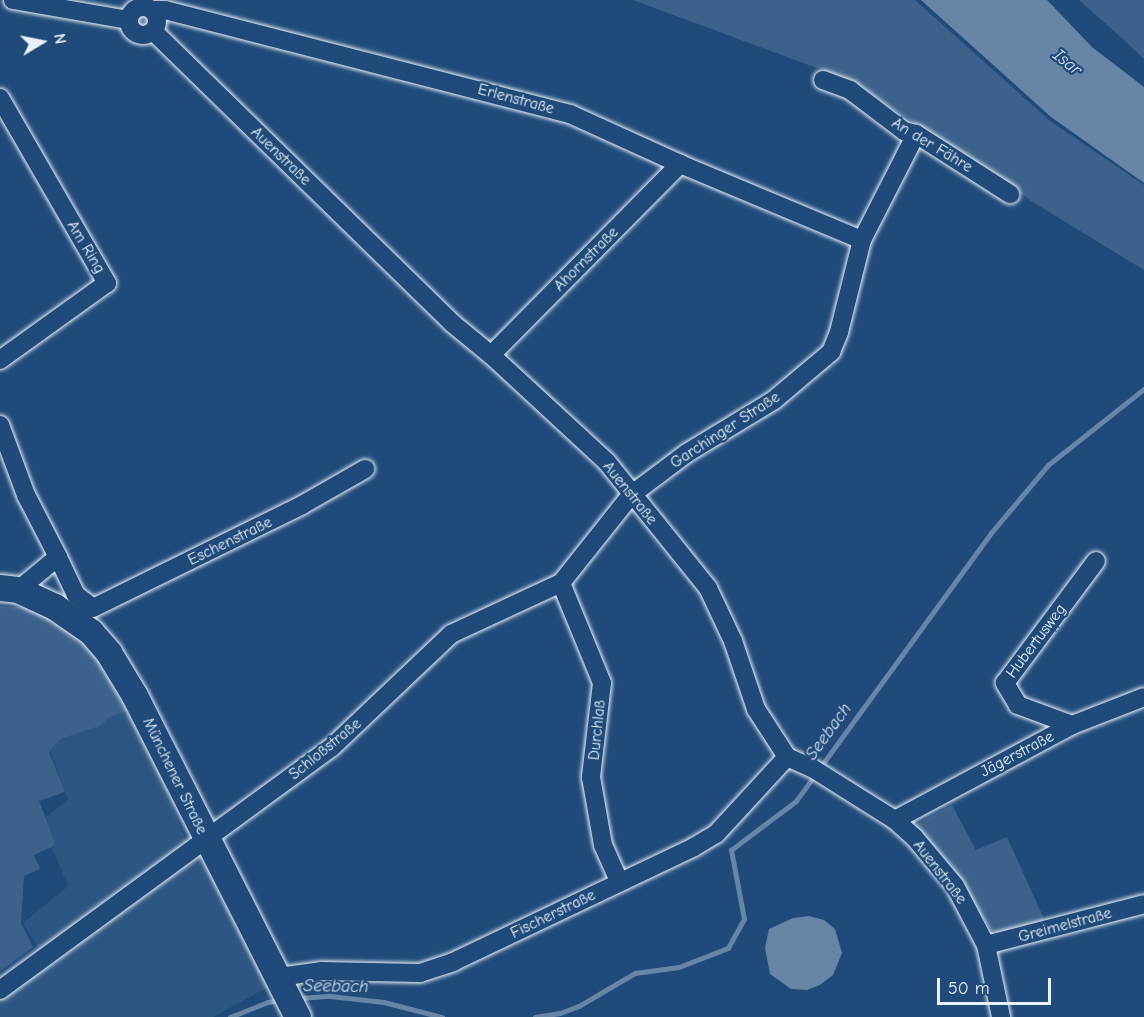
<!DOCTYPE html>
<html>
<head>
<meta charset="utf-8">
<style>
  body { margin:0 }
  #map { position:relative; width:1144px; height:1017px; overflow:hidden; background:#1f4a7a; font-family:"Comic Neue",sans-serif }
  div>[style] { position:absolute }
  .built>* { inset:0; background:#2e5683 }
  .green>* { inset:0; background:#3c628c }
  .water>* { inset:0; background:#6685a7 }
  .stream>* { height:4.5px; margin:-2.25px; padding:0 2.25px; transform-origin:2.25px; border-radius:2.25px; background:#6685a7 }
  .roads { filter:drop-shadow(0 0 2px #e8f1f8) drop-shadow(0 0 2px #e8f1f8) }
  .street>* { height:18px; margin:-9px; padding:0 9px; transform-origin:9px; border-radius:9px; background:#1f4a7a }
  .street>.ring { margin:-9px; padding:0; box-sizing:content-box; background:none; border:18px solid #1f4a7a; border-radius:50% }
  .secondary>* { height:26px; margin:-13px; padding:0 13px; transform-origin:13px; border-radius:13px; background:#1f4a7a }
  span { translate:-50% -50%; white-space:nowrap; text-align:center; line-height:1.15; -webkit-text-stroke:4.5px #1f4a7a; paint-order:stroke }
  .street-label { font-size:16px; color:#e8f1f8 }
  .water-label { font-size:18px; color:#d4e1ec; font-style:italic }
  .north { position:absolute; left:12px; top:12px; width:60px; height:60px; -webkit-text-stroke:4px #1f4a7a; paint-order:stroke; rotate:80deg; font-size:16px; font-weight:700; line-height:24px; text-align:center; color:#e8f1f8 }
  .north::after { content:''; display:block; margin:auto; width:21px; height:27px; background:#e8f1f8; clip-path:polygon(50% 0,100% 100%,50% 72%,0 100%) }
  .scale { position:absolute; left:937px; top:978px; width:114px; height:27px; box-sizing:border-box; border:3px solid #e8f1f8; border-top:0; padding-left:8px; font-size:18px; line-height:21px; white-space:nowrap; color:#e8f1f8; -webkit-text-stroke:4px #1f4a7a; paint-order:stroke }
</style>
</head>
<body>
<div id="map">
  <div class="built">
    <i style="clip-path:polygon(26px 683px,139px 713px,182px 832px,254px 938px,275px 983px,213px 1017px,0 1017px,0 998px,49px 966px,23px 923px,68px 886px,52px 847px,55px 841px,46px 817px,68px 800px)"></i>
  </div>
  <div class="green">
    <i style="clip-path:polygon(633px 0,915px 0,1050px 121px,1144px 185px,1144px 270px,1036px 204px,852px 81px)"></i>
    <i style="clip-path:polygon(1079px 0,1144px 0,1144px 59px,1124px 40px)"></i>
    <i style="clip-path:polygon(0 606px,35px 608px,85px 640px,132px 709px,110px 717px,99px 726px,60px 739px,49px 752px,65px 792px,39px 801px,55px 841px,52px 847px,34px 855px,40px 869px,24px 876px,21px 923px,33px 947px,0 971px)"></i>
    <i style="clip-path:polygon(952px 805px,976px 850px,1007px 837px,1045px 921px,998px 933px,991px 930px,950px 865px,915px 825px)"></i>
  </div>
  <div class="water">
    <i style="clip-path:polygon(921px 0,1047px 0,1092px 47px,1144px 87px,1144px 183px,1051px 117px)"></i>
    <i style="clip-path:polygon(809px 916px,824px 920px,835px 929px,842px 953px,833px 975px,820px 985px,807px 990px,791px 989px,770px 974px,765px 948px,769px 929px,793px 918px)"></i>
  </div>
  <div class="stream">
    <i style="left:819px;top:769px;width:292px;rotate:-53.9deg"></i>
    <i style="left:991px;top:533px;width:89px;rotate:-50deg"></i>
    <i style="left:1048px;top:465px;width:122px;rotate:-38.4deg"></i>
    <i style="left:299px;top:998px;width:31px;rotate:-4deg"></i>
    <i style="left:330px;top:996px;width:54px;rotate:6.3deg"></i>
    <i style="left:384px;top:1002px;width:60px;rotate:14.5deg"></i>
    <i style="left:230px;top:1017px;width:41px;rotate:-21.5deg"></i>
    <i style="left:268px;top:1002px;width:13px;rotate:-9deg"></i>
    <i style="left:535px;top:1017px;width:25px;rotate:-9deg"></i>
    <i style="left:560px;top:1013px;width:20px;rotate:-20deg"></i>
    <i style="left:579px;top:1006px;width:65px;rotate:-30.5deg"></i>
    <i style="left:635px;top:973px;width:44px;rotate:-7.8deg"></i>
    <i style="left:679px;top:967px;width:53px;rotate:-21.2deg"></i>
    <i style="left:728px;top:948px;width:33px;rotate:-61deg"></i>
    <i style="left:744px;top:919px;width:70px;rotate:-100.7deg"></i>
    <i style="left:731px;top:850px;width:81px;rotate:-37deg"></i>
    <i style="left:796px;top:801px;width:31px;rotate:-54deg"></i>
  </div>
  <div class="roads">
    <div class="street">
      <i style="left:13px;top:0;width:118px;rotate:9.8deg"></i>
      <i class="ring" style="left:129px;top:7px;width:10px;height:10px"></i>
      <i style="left:152px;top:10px;width:13px"></i>
      <i style="left:165px;top:10px;width:418px;rotate:14.4deg"></i>
      <i style="left:570px;top:114px;width:121px;rotate:24.4deg"></i>
      <i style="left:680px;top:164px;width:197px;rotate:22.7deg"></i>
      <i style="left:153px;top:31px;width:418px;rotate:44.3deg"></i>
      <i style="left:452px;top:323px;width:50px;rotate:39.4deg"></i>
      <i style="left:491px;top:355px;width:156px;rotate:42.7deg"></i>
      <i style="left:606px;top:461px;width:163px;rotate:51.2deg"></i>
      <i style="left:708px;top:588px;width:59px;rotate:64.7deg"></i>
      <i style="left:733px;top:641px;width:72px;rotate:71.3deg"></i>
      <i style="left:756px;top:709px;width:57px;rotate:57.1deg"></i>
      <i style="left:787px;top:757px;width:27px;rotate:24deg"></i>
      <i style="left:812px;top:768px;width:98px;rotate:32.1deg"></i>
      <i style="left:895px;top:820px;width:25px;rotate:42deg"></i>
      <i style="left:914px;top:837px;width:64px;rotate:50.1deg"></i>
      <i style="left:955px;top:886px;width:67px;rotate:62.3deg"></i>
      <i style="left:986px;top:945px;width:74px;rotate:78.2deg"></i>
      <i style="left:823px;top:80px;width:29px;rotate:20deg"></i>
      <i style="left:850px;top:90px;width:68px;rotate:37.2deg"></i>
      <i style="left:904px;top:131px;width:12px;rotate:14deg"></i>
      <i style="left:916px;top:134px;width:112px;rotate:32.6deg"></i>
      <i style="left:0;top:98px;width:214px;rotate:60deg"></i>
      <i style="left:107px;top:283px;width:132px;rotate:144.3deg"></i>
      <i style="left:491px;top:355px;width:269px;rotate:-45.3deg"></i>
      <i style="left:0;top:425px;width:75px;rotate:69.6deg"></i>
      <i style="left:26px;top:495px;width:70px;rotate:62.7deg"></i>
      <i style="left:58px;top:557px;width:52px;rotate:140.5deg"></i>
      <i style="left:58px;top:557px;width:42px;rotate:64.7deg"></i>
      <i style="left:76px;top:595px;width:21px;rotate:37deg"></i>
      <i style="left:93px;top:608px;width:233px;rotate:-26.2deg"></i>
      <i style="left:302px;top:505px;width:73px;rotate:-29.7deg"></i>
      <i style="left:561px;top:583px;width:108px;rotate:67.7deg"></i>
      <i style="left:602px;top:683px;width:95px;rotate:96.7deg"></i>
      <i style="left:591px;top:777px;width:69px;rotate:80deg"></i>
      <i style="left:603px;top:845px;width:39px;rotate:66deg"></i>
      <i style="left:1072px;top:725px;width:58px;rotate:-159.7deg"></i>
      <i style="left:1018px;top:705px;width:26px;rotate:-121deg"></i>
      <i style="left:1005px;top:683px;width:152px;rotate:-53.3deg"></i>
      <i style="left:895px;top:820px;width:201px;rotate:-28.2deg"></i>
      <i style="left:1072px;top:725px;width:77px;rotate:-21.3deg"></i>
      <i style="left:986px;top:945px;width:163px;rotate:-14.5deg"></i>
      <i style="left:279px;top:977px;width:42px;rotate:-8.1deg"></i>
      <i style="left:321px;top:971px;width:99px;rotate:1.2deg"></i>
      <i style="left:420px;top:973px;width:35px;rotate:-18deg"></i>
      <i style="left:453px;top:962px;width:267px;rotate:-25.5deg"></i>
      <i style="left:694px;top:847px;width:26px;rotate:-31deg"></i>
      <i style="left:716px;top:834px;width:105px;rotate:-47.3deg"></i>
      <i style="left:0;top:990px;width:411px;rotate:-36.2deg"></i>
      <i style="left:332px;top:747px;width:164px;rotate:-43.5deg"></i>
      <i style="left:451px;top:634px;width:121px;rotate:-24.9deg"></i>
      <i style="left:561px;top:583px;width:112px;rotate:-51.5deg"></i>
      <i style="left:631px;top:495px;width:70px;rotate:-36.9deg"></i>
      <i style="left:687px;top:453px;width:102px;rotate:-31.3deg"></i>
      <i style="left:774px;top:400px;width:75px;rotate:-40.1deg"></i>
      <i style="left:831px;top:352px;width:22px;rotate:-68deg"></i>
      <i style="left:839px;top:332px;width:95px;rotate:-76deg"></i>
      <i style="left:862px;top:240px;width:119px;rotate:-63deg"></i>
    </div>
    <div class="secondary">
      <i style="left:0;top:588px;width:18px;rotate:6deg"></i>
      <i style="left:18px;top:590px;width:41px;rotate:24.7deg"></i>
      <i style="left:55px;top:607px;width:44px;rotate:34.8deg"></i>
      <i style="left:91px;top:632px;width:28px;rotate:49deg"></i>
      <i style="left:109px;top:653px;width:50px;rotate:58.8deg"></i>
      <i style="left:135px;top:696px;width:360px;rotate:63.1deg"></i>
    </div>
  </div>
  <div class="street-label">
    <span style="left:516px;top:99px;rotate:15deg">Erlenstraße</span>
    <span style="left:932px;top:145px;rotate:31deg">An der Fähre</span>
    <span style="left:281px;top:156px;rotate:44deg">Auenstraße</span>
    <span style="left:86px;top:247px;rotate:59deg">Am Ring</span>
    <span style="left:586px;top:259px;rotate:-45deg">Ahornstraße</span>
    <span style="left:725px;top:430px;rotate:-33deg">Garchinger Straße</span>
    <span style="left:630px;top:493px;rotate:51deg">Auenstraße</span>
    <span style="left:230px;top:541px;rotate:-26deg">Eschenstraße</span>
    <span style="left:1036px;top:641px;rotate:-53deg">Hubertusweg</span>
    <span style="left:597px;top:730px;rotate:-84deg">Durchlaß</span>
    <span style="left:325px;top:749px;rotate:-39deg">Schloßstraße</span>
    <span style="left:1017px;top:754px;rotate:-28deg">Jägerstraße</span>
    <span style="left:175px;top:776px;rotate:64deg">Münchener Straße</span>
    <span style="left:940px;top:872px;rotate:52deg">Auenstraße</span>
    <span style="left:553px;top:914px;rotate:-26deg">Fischerstraße</span>
    <span style="left:1065px;top:925px;rotate:-15deg">Greimelstraße</span>
  </div>
  <div class="water-label">
    <span style="left:1067px;top:63px;rotate:39deg">Isar</span>
    <span style="left:829px;top:732px;rotate:-54deg">Seebach</span>
    <span style="left:336px;top:987px;rotate:1deg">Seebach</span>
  </div>
  <div class="north">N</div>
  <div class="scale">50 m</div>
</div>
</body>
</html>
